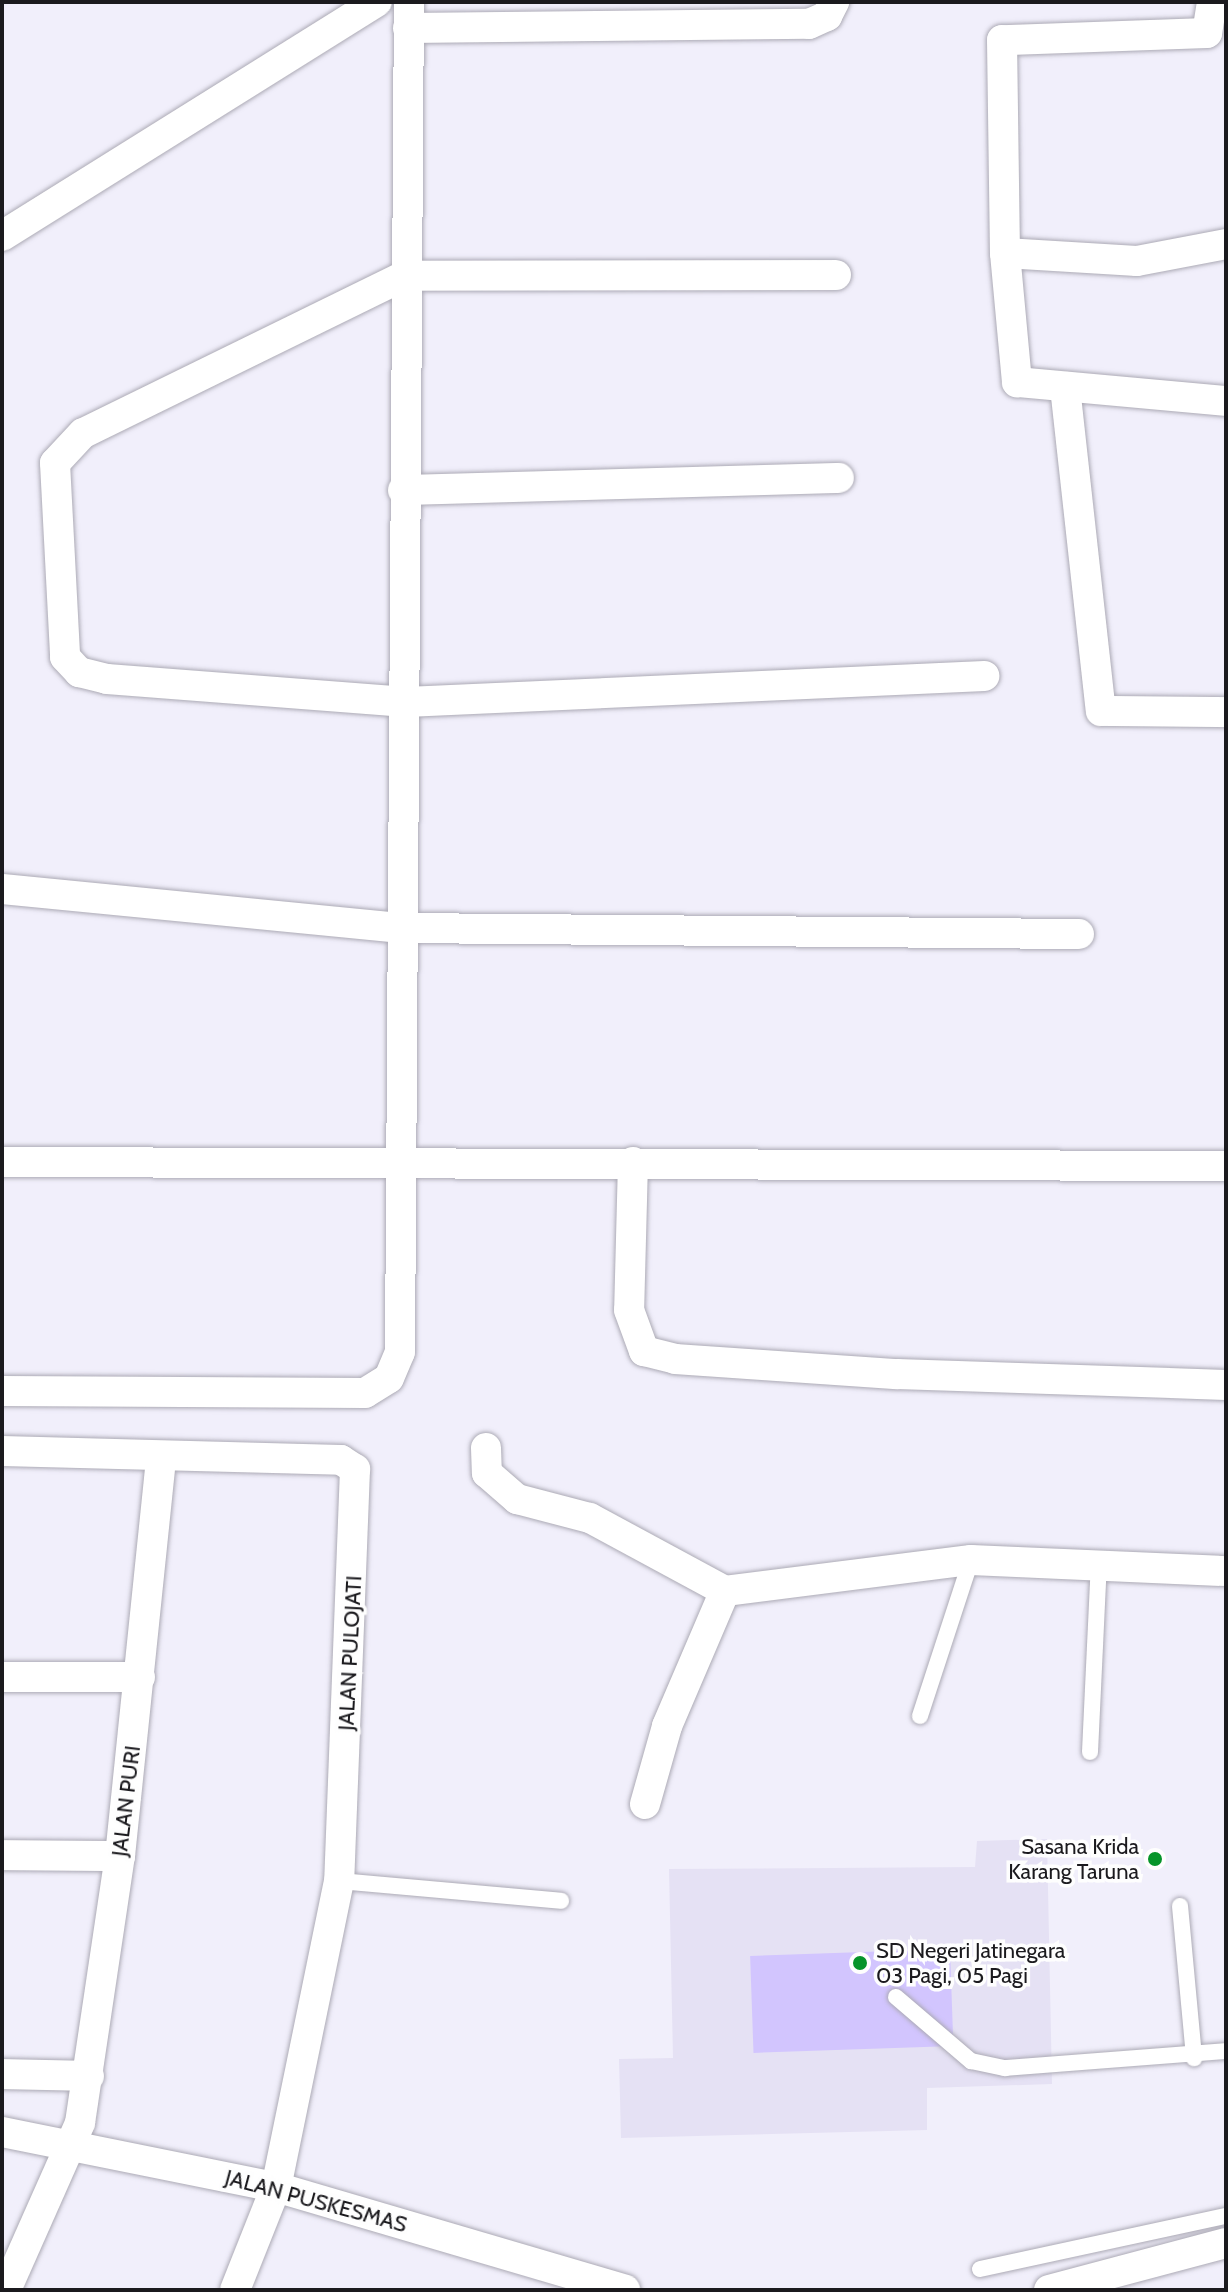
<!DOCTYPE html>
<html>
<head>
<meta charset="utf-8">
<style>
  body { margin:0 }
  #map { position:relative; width:1228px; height:2292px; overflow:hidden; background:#f1effb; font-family:Cabin,sans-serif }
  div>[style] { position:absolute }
  .built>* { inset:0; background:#e5e1f4 }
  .green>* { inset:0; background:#d2c5fe; transform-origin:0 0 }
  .roads { filter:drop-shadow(0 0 2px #acaab5) drop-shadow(0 0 2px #acaab5) }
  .service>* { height:16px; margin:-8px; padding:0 8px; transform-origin:8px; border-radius:8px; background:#fff }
  .minor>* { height:30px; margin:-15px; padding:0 15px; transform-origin:15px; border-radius:15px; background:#fff }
  .dots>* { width:22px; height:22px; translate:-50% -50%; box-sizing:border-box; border:4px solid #fefefe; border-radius:50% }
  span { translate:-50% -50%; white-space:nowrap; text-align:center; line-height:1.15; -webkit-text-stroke:7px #fefefe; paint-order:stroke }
  .street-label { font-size:22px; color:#1b1a1e }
  .poi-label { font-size:22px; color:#1b1a1e }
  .right { translate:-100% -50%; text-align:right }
  .left { translate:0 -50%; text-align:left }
  .frame { position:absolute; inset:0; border:4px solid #1b1a1e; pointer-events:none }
</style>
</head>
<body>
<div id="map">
  <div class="built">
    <i style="clip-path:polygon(1047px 1839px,1052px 2084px,927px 2088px,927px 2130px,621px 2138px,619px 2059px,673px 2058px,669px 1869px,975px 1867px,977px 1841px)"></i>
  </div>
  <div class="green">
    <i style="left:950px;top:1949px;width:97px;height:200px;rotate:88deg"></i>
  </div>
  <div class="roads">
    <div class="service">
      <i style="left:920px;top:1716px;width:164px;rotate:-71.9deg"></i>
      <i style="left:1090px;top:1752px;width:190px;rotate:-87.3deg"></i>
      <i style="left:339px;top:1881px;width:223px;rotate:5.1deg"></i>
      <i style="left:1180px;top:1906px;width:153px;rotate:84.7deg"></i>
      <i style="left:896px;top:1997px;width:99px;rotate:40.5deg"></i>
      <i style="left:971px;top:2061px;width:35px;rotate:12deg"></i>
      <i style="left:1005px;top:2068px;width:222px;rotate:-4.4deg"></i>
      <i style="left:980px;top:2269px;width:252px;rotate:-12.2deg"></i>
    </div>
    <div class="minor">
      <i style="left:1212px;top:2px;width:31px;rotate:99deg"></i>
      <i style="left:1207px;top:33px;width:205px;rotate:178deg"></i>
      <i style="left:1002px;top:40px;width:213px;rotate:89.2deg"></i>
      <i style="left:1005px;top:253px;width:130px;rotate:84.7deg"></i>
      <i style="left:1017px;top:382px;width:210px;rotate:5.2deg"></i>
      <i style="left:408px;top:28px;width:401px;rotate:-0.6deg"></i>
      <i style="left:809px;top:24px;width:20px;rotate:-24deg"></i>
      <i style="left:827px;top:16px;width:16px;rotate:-63deg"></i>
      <i style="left:2px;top:236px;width:442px;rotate:-32deg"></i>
      <i style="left:1005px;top:253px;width:132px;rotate:3.5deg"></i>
      <i style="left:1137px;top:261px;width:91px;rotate:-10.8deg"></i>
      <i style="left:836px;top:275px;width:432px;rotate:179.9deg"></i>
      <i style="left:404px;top:276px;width:357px;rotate:153.9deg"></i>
      <i style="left:83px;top:433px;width:41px;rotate:133deg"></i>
      <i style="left:55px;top:463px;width:194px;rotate:87deg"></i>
      <i style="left:65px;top:657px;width:21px;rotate:47deg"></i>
      <i style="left:79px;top:672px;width:29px;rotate:14deg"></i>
      <i style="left:107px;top:679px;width:300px;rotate:4.4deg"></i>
      <i style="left:406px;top:702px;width:579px;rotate:-2.58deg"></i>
      <i style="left:1065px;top:387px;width:326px;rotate:83.7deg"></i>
      <i style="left:1101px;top:711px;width:125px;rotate:0.5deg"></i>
      <i style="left:403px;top:490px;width:436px;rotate:-1.6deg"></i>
      <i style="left:2px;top:889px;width:402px;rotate:5.6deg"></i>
      <i style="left:402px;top:928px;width:677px;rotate:0.51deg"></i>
      <i style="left:2px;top:1162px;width:1224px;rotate:0.19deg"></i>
      <i style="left:633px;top:1162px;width:148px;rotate:91.5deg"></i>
      <i style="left:629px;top:1310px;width:44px;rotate:69.9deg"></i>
      <i style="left:644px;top:1351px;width:32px;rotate:14deg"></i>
      <i style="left:675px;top:1359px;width:223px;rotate:3.9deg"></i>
      <i style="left:897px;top:1374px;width:329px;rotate:1.9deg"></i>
      <i style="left:2px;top:1391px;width:363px;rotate:0.3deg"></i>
      <i style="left:365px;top:1393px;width:28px;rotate:-32deg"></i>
      <i style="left:389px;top:1378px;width:28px;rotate:-67deg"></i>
      <i style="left:400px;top:1352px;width:1350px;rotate:-89.62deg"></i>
      <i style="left:486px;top:1448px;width:25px;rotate:88deg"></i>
      <i style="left:487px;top:1473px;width:40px;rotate:41deg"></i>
      <i style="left:517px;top:1499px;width:75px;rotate:14.6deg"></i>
      <i style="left:590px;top:1518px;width:153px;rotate:28.4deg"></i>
      <i style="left:2px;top:1451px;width:339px;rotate:1.5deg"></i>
      <i style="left:341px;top:1460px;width:17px;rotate:33deg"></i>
      <i style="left:355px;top:1469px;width:412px;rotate:92.2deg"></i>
      <i style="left:339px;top:1881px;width:312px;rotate:101.6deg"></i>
      <i style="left:276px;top:2187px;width:111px;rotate:111.7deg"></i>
      <i style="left:2px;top:1677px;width:138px"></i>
      <i style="left:645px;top:1804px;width:81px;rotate:-74.2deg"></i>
      <i style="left:667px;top:1726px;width:147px;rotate:-66.8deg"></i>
      <i style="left:725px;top:1591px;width:248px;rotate:-7.2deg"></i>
      <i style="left:971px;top:1560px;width:255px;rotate:2.5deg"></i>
      <i style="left:2px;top:1855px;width:118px;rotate:0.5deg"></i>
      <i style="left:2px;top:2074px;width:87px;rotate:1.3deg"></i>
      <i style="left:2px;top:2132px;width:279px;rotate:11.4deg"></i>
      <i style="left:276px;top:2187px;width:364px;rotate:16.4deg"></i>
      <i style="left:6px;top:2290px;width:183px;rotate:-66.1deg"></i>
      <i style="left:80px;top:2123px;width:270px;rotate:-81.5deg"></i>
      <i style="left:120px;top:1856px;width:401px;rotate:-84.1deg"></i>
      <i style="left:1049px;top:2290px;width:183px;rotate:-14.9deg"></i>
    </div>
  </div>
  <div class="dots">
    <i style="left:1155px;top:1859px;background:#06942a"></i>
    <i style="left:860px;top:1963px;background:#06942a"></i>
  </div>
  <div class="street-label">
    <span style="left:350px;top:1653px;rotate:-87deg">JALAN PULOJATI</span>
    <span style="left:126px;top:1801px;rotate:-83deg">JALAN PURI</span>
    <span style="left:316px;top:2201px;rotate:15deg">JALAN PUSKESMAS</span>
  </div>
  <div class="poi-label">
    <span class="right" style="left:1139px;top:1859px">Sasana Krida<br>Karang Taruna</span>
    <span class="left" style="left:876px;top:1963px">SD Negeri Jatinegara<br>03 Pagi, 05 Pagi</span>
  </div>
  <div class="frame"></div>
</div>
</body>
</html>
